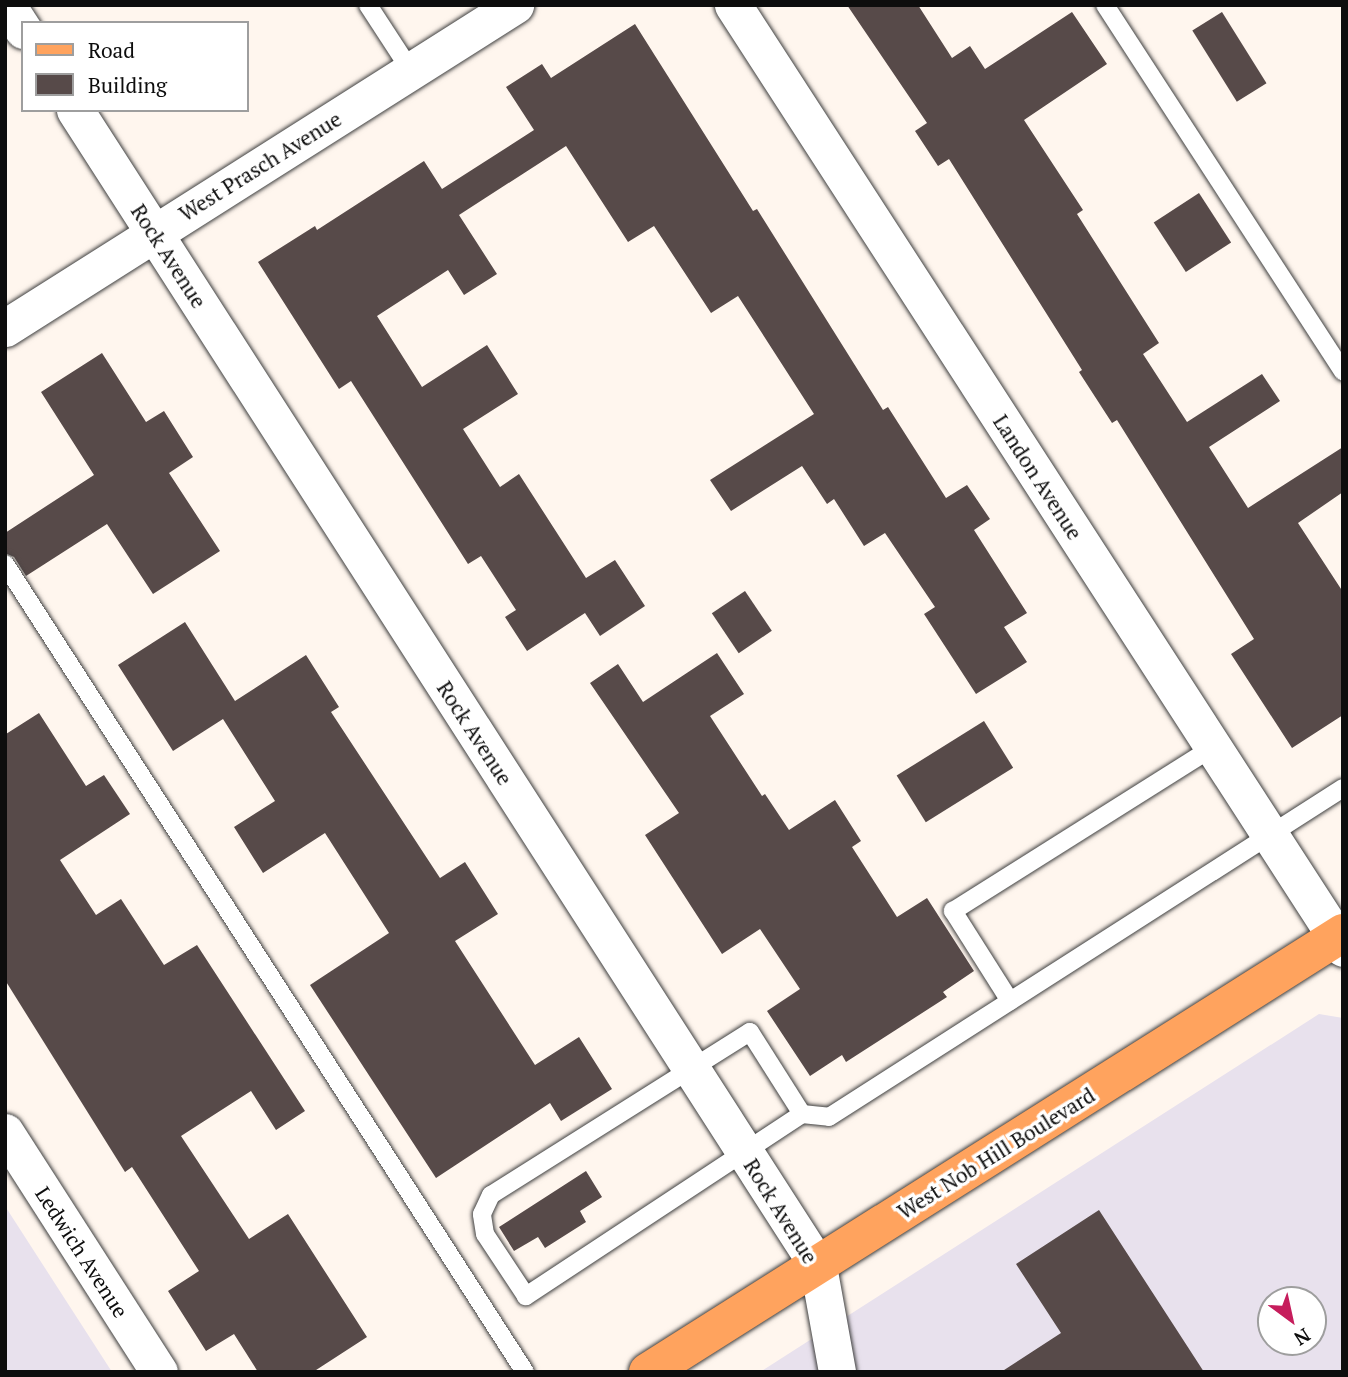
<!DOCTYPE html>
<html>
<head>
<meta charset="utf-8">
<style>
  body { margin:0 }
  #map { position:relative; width:1348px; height:1377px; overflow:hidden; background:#fff6ee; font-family:"PT Serif",serif }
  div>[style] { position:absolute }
  .industrial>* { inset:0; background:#e8e1ed }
  .building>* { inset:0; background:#574a49; transform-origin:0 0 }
  .roads { filter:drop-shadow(0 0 2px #404040) drop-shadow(0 0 2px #404040) }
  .service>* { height:18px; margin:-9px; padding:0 9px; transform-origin:9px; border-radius:9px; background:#fff }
  .minor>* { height:37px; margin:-18.5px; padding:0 18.5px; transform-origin:18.5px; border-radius:18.5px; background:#fff }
  .primary>* { height:38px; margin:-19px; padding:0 19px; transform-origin:19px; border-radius:19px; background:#ffa35e }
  span { translate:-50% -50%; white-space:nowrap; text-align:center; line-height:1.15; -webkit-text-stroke:7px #fff; paint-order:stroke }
  .street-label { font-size:21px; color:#0d0d0d }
  .frame { position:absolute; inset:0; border:7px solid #0d0d0d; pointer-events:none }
  .legend { position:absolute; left:21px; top:21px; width:228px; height:91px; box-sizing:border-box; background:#fff; border:2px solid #9e9e9e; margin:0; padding:9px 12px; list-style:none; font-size:21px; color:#0d0d0d }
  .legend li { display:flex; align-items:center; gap:14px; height:35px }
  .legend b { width:35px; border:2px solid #9e9e9e }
  .north { position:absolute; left:1257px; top:1286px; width:70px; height:70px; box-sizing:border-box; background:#fff; border:2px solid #9e9e9e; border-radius:50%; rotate:147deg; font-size:19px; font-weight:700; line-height:28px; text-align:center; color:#0d0d0d }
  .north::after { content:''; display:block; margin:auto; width:24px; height:32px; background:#c61d5c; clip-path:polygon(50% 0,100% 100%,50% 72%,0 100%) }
</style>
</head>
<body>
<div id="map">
  <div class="industrial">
    <i style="clip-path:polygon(evenodd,1319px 1014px,1343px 1018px,1343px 1372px,760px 1372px,1319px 1014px,1271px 1300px,1313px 1300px,1313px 1342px,1271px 1342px,1271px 1300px)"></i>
    <i style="clip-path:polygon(5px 1206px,112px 1372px,5px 1372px)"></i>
  </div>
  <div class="building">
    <i style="clip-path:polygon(847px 5px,918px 5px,952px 58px,970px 46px,985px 69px,1072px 12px,1107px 64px,1024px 120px,1083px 210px,1077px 214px,1159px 343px,1143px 354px,1187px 422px,1262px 374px,1280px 401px,1209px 447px,1248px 508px,1343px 447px,1343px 492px,1298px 523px,1343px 592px,1343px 715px,1292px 748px,1231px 654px,1254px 639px,1117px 420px,1112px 423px,1079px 372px,1082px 370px,949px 159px,938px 166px,915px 131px,927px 123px)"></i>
    <i style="left:1222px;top:12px;width:84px;height:35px;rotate:58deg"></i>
    <i style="clip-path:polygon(635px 24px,753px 211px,757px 209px,883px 410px,888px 407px,946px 498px,967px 485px,990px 519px,974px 530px,1027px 613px,1004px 627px,1027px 662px,976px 694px,924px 614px,935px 607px,885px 533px,864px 546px,834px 499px,827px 504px,802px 466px,731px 511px,710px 480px,814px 414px,738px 296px,711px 313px,654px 226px,628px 242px,566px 146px,459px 215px,497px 274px,464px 295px,448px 270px,377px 316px,422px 387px,487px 345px,518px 394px,463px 429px,500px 487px,519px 474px,586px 578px,615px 560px,645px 606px,600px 636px,585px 613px,527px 651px,505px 617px,516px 610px,481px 556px,468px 564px,351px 381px,339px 389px,258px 262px,315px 226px,317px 230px,424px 161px,442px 189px,534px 130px,506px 87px,542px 64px,551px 78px)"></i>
    <i style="left:1199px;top:193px;width:59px;height:54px;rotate:57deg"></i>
    <i style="clip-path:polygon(102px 353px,146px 422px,164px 411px,193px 457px,169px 473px,220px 551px,153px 594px,107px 524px,26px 576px,14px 557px,5px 553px,5px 533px,94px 475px,41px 392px)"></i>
    <i style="left:745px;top:591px;width:48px;height:40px;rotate:56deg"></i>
    <i style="clip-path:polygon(185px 622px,235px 701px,306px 655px,339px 707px,331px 712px,440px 878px,465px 862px,498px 914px,455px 941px,535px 1065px,579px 1037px,612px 1089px,561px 1121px,550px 1103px,436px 1178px,310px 985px,389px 933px,325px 833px,263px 873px,234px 827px,275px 801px,223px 719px,173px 751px,118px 665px)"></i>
    <i style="clip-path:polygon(717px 653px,744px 694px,710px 716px,762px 796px,765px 794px,789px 830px,835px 800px,861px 841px,852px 847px,897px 917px,927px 898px,974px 971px,943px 992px,947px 997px,846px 1062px,842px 1055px,810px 1076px,767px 1011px,800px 989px,760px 929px,722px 954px,645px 835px,679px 813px,590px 683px,618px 664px,643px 702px)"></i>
    <i style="clip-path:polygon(39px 713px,86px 786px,104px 775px,130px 814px,60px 860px,96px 915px,121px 899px,164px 965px,197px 945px,305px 1111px,276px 1130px,251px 1091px,181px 1136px,249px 1239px,288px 1214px,367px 1337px,313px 1372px,258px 1372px,234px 1334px,206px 1351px,168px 1291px,199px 1271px,132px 1167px,125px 1172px,5px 980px,6px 734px)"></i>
    <i style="left:984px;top:721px;width:55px;height:103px;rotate:58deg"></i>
    <i style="clip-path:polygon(586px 1171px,602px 1197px,580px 1211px,586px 1222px,545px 1248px,538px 1237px,514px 1251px,499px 1227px)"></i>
    <i style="clip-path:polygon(1099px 1210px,1204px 1372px,1001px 1372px,1061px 1333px,1016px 1264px)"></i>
  </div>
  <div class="roads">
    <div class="service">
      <i style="left:368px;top:5px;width:79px;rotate:56.9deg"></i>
      <i style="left:1105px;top:5px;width:437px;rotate:57deg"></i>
      <i style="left:5px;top:564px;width:961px;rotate:57.24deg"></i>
      <i style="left:1010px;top:1001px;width:107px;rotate:-122.3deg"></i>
      <i style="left:953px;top:911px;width:307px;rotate:-32.2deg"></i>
      <i style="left:750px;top:1032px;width:97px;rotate:57.6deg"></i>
      <i style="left:802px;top:1114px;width:331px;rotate:146.6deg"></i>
      <i style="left:526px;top:1296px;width:74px;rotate:-123.5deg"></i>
      <i style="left:485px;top:1234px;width:20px;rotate:-99deg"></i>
      <i style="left:482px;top:1214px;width:21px;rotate:-65deg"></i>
      <i style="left:491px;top:1195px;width:306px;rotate:-32.2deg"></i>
      <i style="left:802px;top:1114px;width:27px;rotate:6deg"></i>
      <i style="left:829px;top:1117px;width:610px;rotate:-32.62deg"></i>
    </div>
    <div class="minor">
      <i style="left:7px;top:5px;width:30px;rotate:57deg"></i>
      <i style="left:733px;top:5px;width:1123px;rotate:57.1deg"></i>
      <i style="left:75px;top:110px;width:1374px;rotate:57.27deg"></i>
      <i style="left:818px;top:1266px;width:108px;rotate:79.8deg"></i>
      <i style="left:5px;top:328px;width:604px;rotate:-32.35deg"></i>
      <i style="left:5px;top:1132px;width:285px;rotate:57.3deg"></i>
    </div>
    <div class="primary">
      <i style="left:648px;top:1372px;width:822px;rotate:-32.28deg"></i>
    </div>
  </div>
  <div class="street-label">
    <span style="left:260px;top:166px;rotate:-32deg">West Prasch Avenue</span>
    <span style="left:169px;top:256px;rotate:57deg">Rock Avenue</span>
    <span style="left:1038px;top:477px;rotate:57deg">Landon Avenue</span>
    <span style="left:475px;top:733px;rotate:57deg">Rock Avenue</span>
    <span style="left:996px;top:1153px;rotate:-32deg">West Nob Hill Boulevard</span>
    <span style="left:781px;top:1211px;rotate:58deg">Rock Avenue</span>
    <span style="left:82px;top:1252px;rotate:57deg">Ledwich Avenue</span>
  </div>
  <div class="frame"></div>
  <ul class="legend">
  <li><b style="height:9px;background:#ffa35e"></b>Road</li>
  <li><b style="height:19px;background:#574a49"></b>Building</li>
  </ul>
  <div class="north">N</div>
</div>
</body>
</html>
